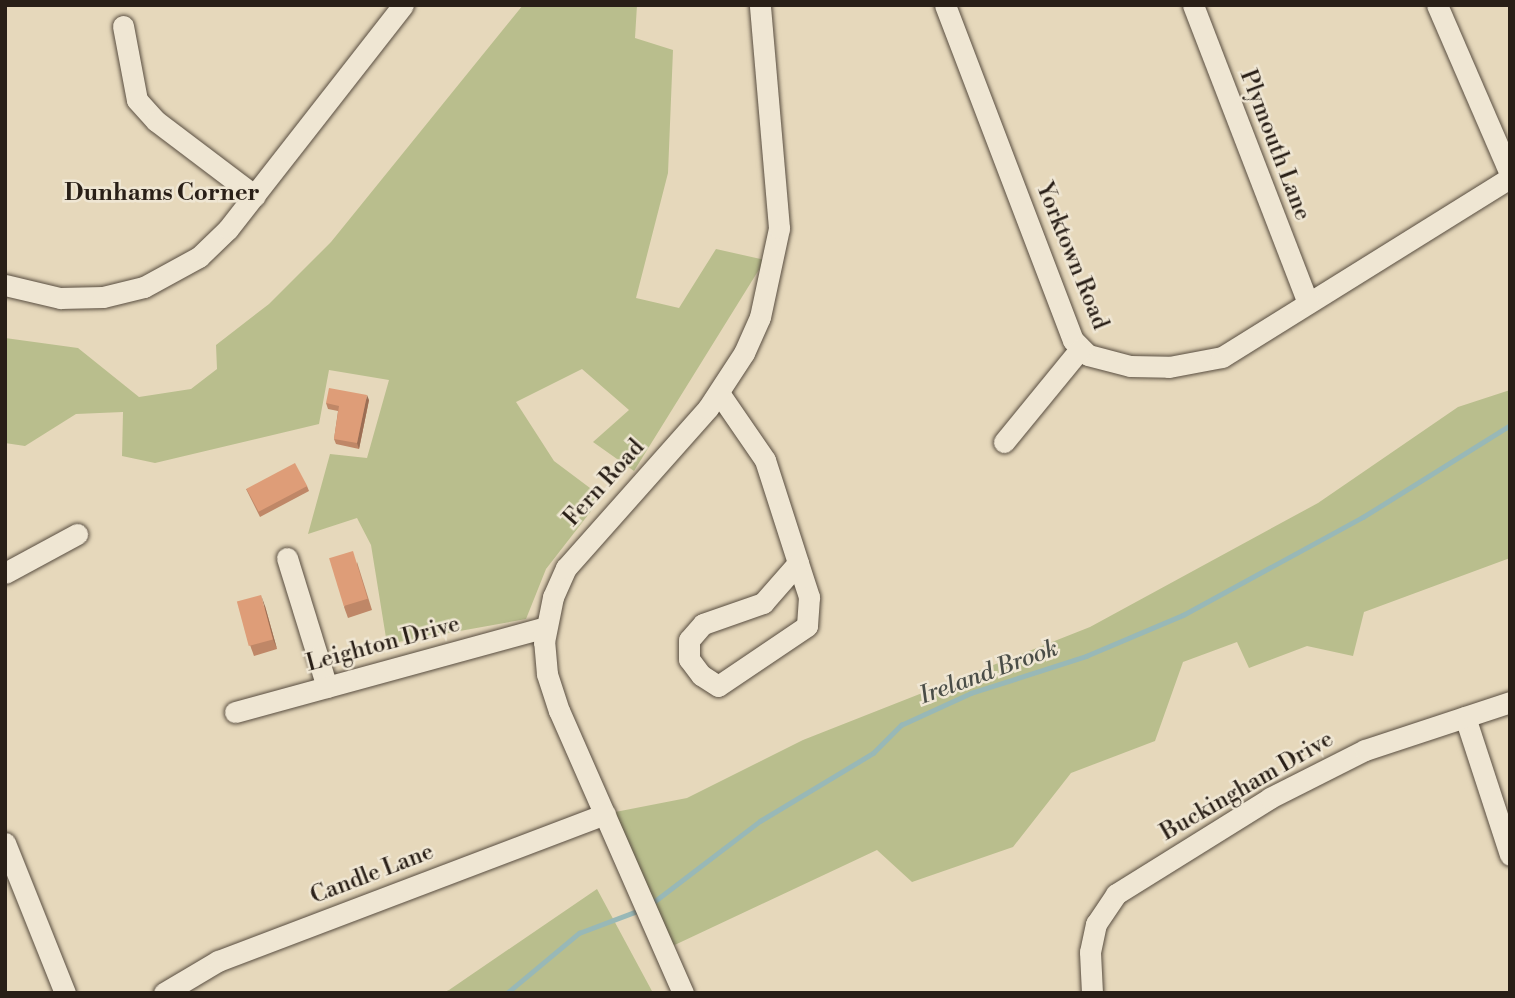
<!DOCTYPE html>
<html>
<head>
<meta charset="utf-8">
<style>
  body { margin:0 }
  #map { position:relative; width:1515px; height:998px; overflow:hidden; background:#e6d8bb; font-family:"Libre Bodoni",serif }
  div>[style] { position:absolute }
  .green>* { inset:0; background:#b9be8d }
  .stream>* { height:4.5px; margin:-2.25px; padding:0 2.25px; transform-origin:2.25px; border-radius:2.25px; background:#98b8b7 }
  .roads { filter:drop-shadow(0 0 2px #584d40) drop-shadow(0 0 2px #584d40) }
  .minor>* { height:21px; margin:-10.5px; padding:0 10.5px; transform-origin:10.5px; border-radius:10.5px; background:#efe6d3 }
  .wall>* { inset:0; background:#bf8767 }
  .shaded-wall>* { inset:0; background:#9b6e54 }
  .building>* { inset:0; background:#de9d78; transform-origin:0 0 }
  span { translate:-50% -50%; white-space:nowrap; text-align:center; line-height:1.15; -webkit-text-stroke:5px #efe6d3; paint-order:stroke }
  .street-label { font-size:23px; color:#291f17 }
  .neighbourhood-label { font-size:24px; color:#291f17; font-weight:700 }
  .water-label { font-size:24px; color:#4a4d47; font-style:italic }
  .frame { position:absolute; inset:0; border:7px solid #291f17; pointer-events:none }
</style>
</head>
<body>
<div id="map">
  <div class="green">
    <i style="clip-path:polygon(523px 5px,637px 5px,635px 38px,673px 50px,668px 173px,636px 298px,679px 308px,716px 249px,765px 260px,634px 471px,593px 442px,629px 410px,582px 369px,516px 402px,554px 461px,602px 497px,546px 569px,526px 619px,387px 644px,371px 545px,357px 518px,308px 534px,330px 454px,367px 458px,389px 380px,329px 370px,319px 424px,155px 463px,122px 456px,123px 412px,76px 414px,25px 446px,5px 443px,5px 338px,78px 348px,139px 397px,191px 389px,217px 369px,216px 345px,269px 304px,331px 242px)"></i>
    <i style="clip-path:polygon(1510px 390px,1510px 558px,1364px 612px,1353px 656px,1307px 646px,1249px 668px,1237px 642px,1183px 662px,1155px 741px,1071px 773px,1013px 847px,912px 882px,877px 850px,664px 950px,605px 814px,687px 798px,803px 740px,1090px 627px,1318px 503px,1458px 407px)"></i>
    <i style="clip-path:polygon(597px 889px,653px 993px,442px 993px,449px 990px)"></i>
  </div>
  <div class="stream">
    <i style="left:651px;top:904px;width:137px;rotate:-37.3deg"></i>
    <i style="left:760px;top:821px;width:132px;rotate:-31deg"></i>
    <i style="left:873px;top:753px;width:40px;rotate:-45deg"></i>
    <i style="left:901px;top:725px;width:77px;rotate:-24.6deg"></i>
    <i style="left:971px;top:693px;width:121px;rotate:-17.8deg"></i>
    <i style="left:1086px;top:656px;width:105px;rotate:-22.9deg"></i>
    <i style="left:1183px;top:615px;width:205px;rotate:-28.6deg"></i>
    <i style="left:1363px;top:517px;width:173px;rotate:-32deg"></i>
    <i style="left:507px;top:993px;width:94px;rotate:-39.8deg"></i>
    <i style="left:579px;top:933px;width:65px;rotate:-20.7deg"></i>
  </div>
  <div class="roads">
    <div class="minor">
      <i style="left:945px;top:5px;width:359px;rotate:69.1deg"></i>
      <i style="left:1073px;top:340px;width:21px;rotate:45deg"></i>
      <i style="left:1088px;top:355px;width:43px;rotate:14.7deg"></i>
      <i style="left:1130px;top:366px;width:39px;rotate:1deg"></i>
      <i style="left:1169px;top:367px;width:54px;rotate:-10.7deg"></i>
      <i style="left:1222px;top:357px;width:339px;rotate:-31.9deg"></i>
      <i style="left:1193px;top:5px;width:319px;rotate:68.9deg"></i>
      <i style="left:1437px;top:5px;width:184px;rotate:66.6deg"></i>
      <i style="left:123px;top:26px;width:75px;rotate:79.3deg"></i>
      <i style="left:137px;top:100px;width:28px;rotate:48deg"></i>
      <i style="left:156px;top:121px;width:124px;rotate:37.1deg"></i>
      <i style="left:5px;top:285px;width:57px;rotate:13.3deg"></i>
      <i style="left:60px;top:298px;width:43px;rotate:-1.3deg"></i>
      <i style="left:103px;top:297px;width:42px;rotate:-13.7deg"></i>
      <i style="left:144px;top:287px;width:63px;rotate:-28.6deg"></i>
      <i style="left:199px;top:257px;width:40px;rotate:-44deg"></i>
      <i style="left:228px;top:229px;width:284px;rotate:-52deg"></i>
      <i style="left:719px;top:393px;width:81px;rotate:55.5deg"></i>
      <i style="left:765px;top:460px;width:108px;rotate:72.2deg"></i>
      <i style="left:1004px;top:442px;width:120px;rotate:-50.7deg"></i>
      <i style="left:287px;top:558px;width:135px;rotate:72.8deg"></i>
      <i style="left:798px;top:563px;width:36px;rotate:72deg"></i>
      <i style="left:809px;top:597px;width:29px;rotate:94deg"></i>
      <i style="left:807px;top:626px;width:107px;rotate:146deg"></i>
      <i style="left:718px;top:686px;width:20px;rotate:-147deg"></i>
      <i style="left:701px;top:675px;width:20px;rotate:-127deg"></i>
      <i style="left:689px;top:659px;width:19px;rotate:-90deg"></i>
      <i style="left:689px;top:640px;width:21px;rotate:-49deg"></i>
      <i style="left:703px;top:624px;width:64px;rotate:-19.3deg"></i>
      <i style="left:763px;top:603px;width:53px;rotate:-48.8deg"></i>
      <i style="left:5px;top:573px;width:82px;rotate:-28.4deg"></i>
      <i style="left:235px;top:712px;width:322px;rotate:-15.3deg"></i>
      <i style="left:1465px;top:717px;width:145px;rotate:71.9deg"></i>
      <i style="left:5px;top:843px;width:162px;rotate:68.2deg"></i>
      <i style="left:164px;top:993px;width:63px;rotate:-30.7deg"></i>
      <i style="left:218px;top:961px;width:414px;rotate:-20.8deg"></i>
      <i style="left:683px;top:993px;width:308px;rotate:-113.7deg"></i>
      <i style="left:559px;top:711px;width:39px;rotate:-108deg"></i>
      <i style="left:547px;top:674px;width:32px;rotate:-95deg"></i>
      <i style="left:544px;top:642px;width:46px;rotate:-78.7deg"></i>
      <i style="left:553px;top:597px;width:32px;rotate:-66deg"></i>
      <i style="left:566px;top:568px;width:214px;rotate:-48.4deg"></i>
      <i style="left:708px;top:408px;width:66px;rotate:-56.8deg"></i>
      <i style="left:744px;top:353px;width:39px;rotate:-66deg"></i>
      <i style="left:760px;top:317px;width:91px;rotate:-77.9deg"></i>
      <i style="left:779px;top:228px;width:224px;rotate:-94.9deg"></i>
      <i style="left:1092px;top:993px;width:41px;rotate:-92.8deg"></i>
      <i style="left:1090px;top:952px;width:29px;rotate:-78deg"></i>
      <i style="left:1096px;top:924px;width:36px;rotate:-56deg"></i>
      <i style="left:1116px;top:894px;width:181px;rotate:-31.9deg"></i>
      <i style="left:1270px;top:798px;width:106px;rotate:-26.8deg"></i>
      <i style="left:1365px;top:750px;width:153px;rotate:-18.3deg"></i>
    </div>
  </div>
  <div class="wall">
    <i style="clip-path:polygon(369px 400px,359px 449px,336px 444px,334px 439px,338px 411px,328px 409px,326px 403px)"></i>
    <i style="clip-path:polygon(307px 486px,309px 491px,260px 517px,246px 489px)"></i>
    <i style="clip-path:polygon(357px 562px,372px 610px,348px 618px,344px 607px)"></i>
    <i style="clip-path:polygon(265px 606px,277px 649px,254px 656px,250px 645px)"></i>
  </div>
  <div class="shaded-wall">
    <i style="clip-path:polygon(367px 395px,369px 400px,359px 449px,357px 443px)"></i>
    <i style="clip-path:polygon(261px 595px,265px 606px,277px 649px,273px 639px)"></i>
  </div>
  <div class="building">
    <i style="clip-path:polygon(329px 388px,367px 395px,357px 443px,334px 439px,339px 406px,326px 403px)"></i>
    <i style="left:295px;top:463px;width:26px;height:55px;rotate:62deg"></i>
    <i style="left:353px;top:551px;width:50px;height:25px;rotate:73deg"></i>
    <i style="left:261px;top:595px;width:46px;height:25px;rotate:75deg"></i>
  </div>
  <div class="street-label">
    <span style="left:1275px;top:145px;rotate:69deg">Plymouth Lane</span>
    <span style="left:1072px;top:256px;rotate:68deg">Yorktown Road</span>
    <span style="left:604px;top:483px;rotate:-48deg">Fern Road</span>
    <span style="left:383px;top:644px;rotate:-15deg">Leighton Drive</span>
    <span style="left:1247px;top:786px;rotate:-30deg">Buckingham Drive</span>
    <span style="left:372px;top:874px;rotate:-21deg">Candle Lane</span>
  </div>
  <div class="neighbourhood-label">
    <span style="left:162px;top:194px">Dunhams Corner</span>
  </div>
  <div class="water-label">
    <span style="left:989px;top:673px;rotate:-20deg">Ireland Brook</span>
  </div>
  <div class="frame"></div>
</div>
</body>
</html>
